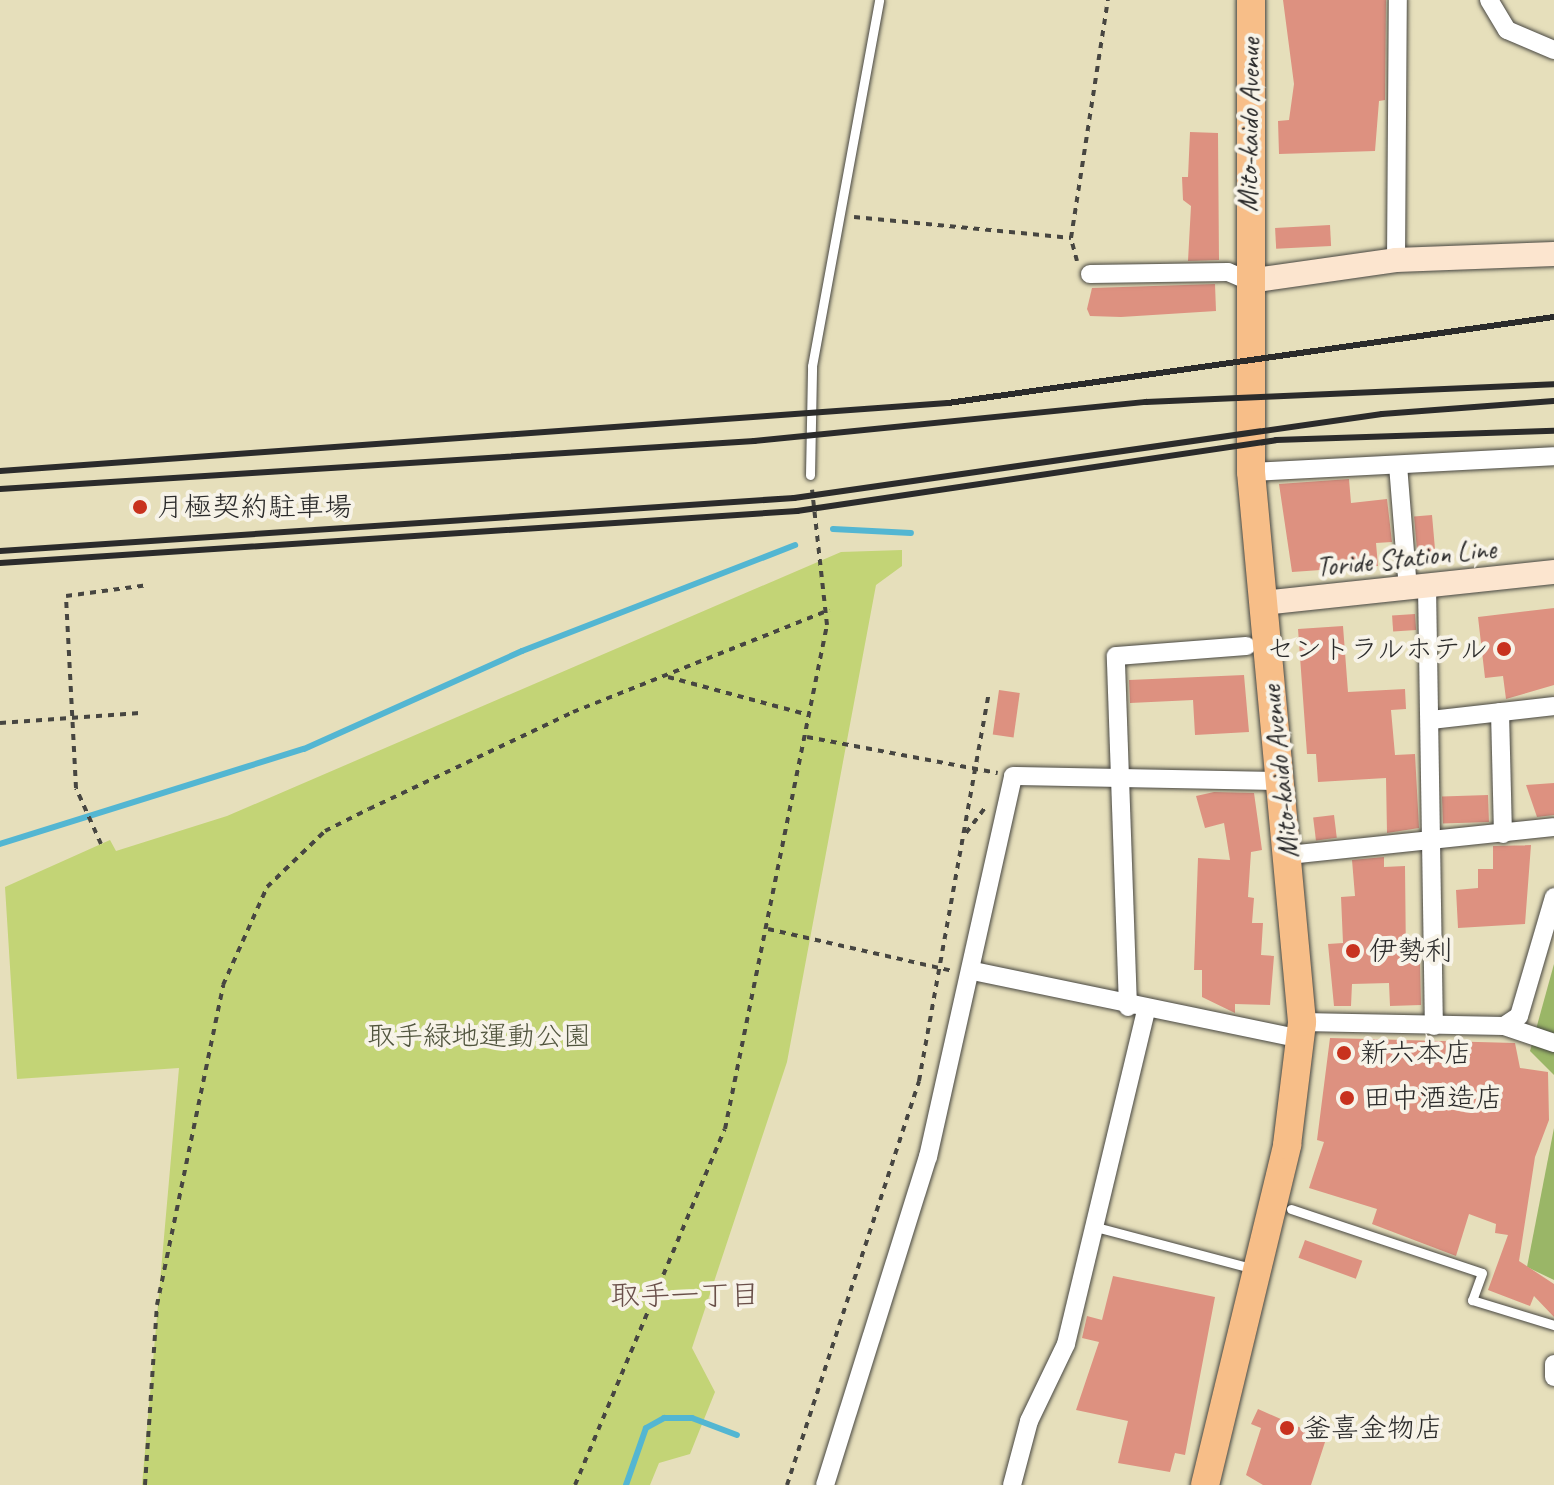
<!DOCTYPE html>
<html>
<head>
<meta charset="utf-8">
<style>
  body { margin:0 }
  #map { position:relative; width:1554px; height:1485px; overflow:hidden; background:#e6dfbb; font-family:Caveat,"Klee One",sans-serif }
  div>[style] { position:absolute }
  .green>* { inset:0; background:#c3d476 }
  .forest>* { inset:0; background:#9ab667 }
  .stream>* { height:6px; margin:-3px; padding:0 3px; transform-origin:3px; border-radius:3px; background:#53b6d2 }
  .building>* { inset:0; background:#dd9180; transform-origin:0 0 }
  .path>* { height:4px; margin-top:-2px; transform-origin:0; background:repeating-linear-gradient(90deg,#474641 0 6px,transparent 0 12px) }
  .roads { filter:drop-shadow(0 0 2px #474641) drop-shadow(0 0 2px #474641) }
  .lane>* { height:9px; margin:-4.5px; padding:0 4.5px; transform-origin:4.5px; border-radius:4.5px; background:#fff }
  .street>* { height:18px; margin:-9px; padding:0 9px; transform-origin:9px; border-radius:9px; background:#fff }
  .secondary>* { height:24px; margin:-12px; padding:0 12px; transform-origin:12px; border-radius:12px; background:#fce5cf }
  .primary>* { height:28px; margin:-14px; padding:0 14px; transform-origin:14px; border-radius:14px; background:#f7be88 }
  .rail>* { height:6px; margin:-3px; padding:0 3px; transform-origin:3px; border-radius:3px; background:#2b2b2b }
  .dots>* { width:22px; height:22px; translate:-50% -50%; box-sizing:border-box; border:4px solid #f7f3e8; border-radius:50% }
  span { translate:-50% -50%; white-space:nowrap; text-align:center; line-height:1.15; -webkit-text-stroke:8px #f7f3e8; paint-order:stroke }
  .street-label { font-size:28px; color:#2b2b2b }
  .poi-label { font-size:28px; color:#2b2b2b }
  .left { translate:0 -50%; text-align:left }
  .right { translate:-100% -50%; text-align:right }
  .park-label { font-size:28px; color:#51553e }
  .neighbourhood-label { font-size:30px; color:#694f49 }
</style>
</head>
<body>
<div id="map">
  <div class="green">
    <i style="clip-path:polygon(902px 550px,902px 566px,876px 585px,787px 1062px,692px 1348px,715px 1392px,690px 1454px,659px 1463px,650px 1485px,142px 1485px,179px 1068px,17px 1079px,5px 887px,110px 840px,116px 851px,227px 816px,841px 552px)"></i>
  </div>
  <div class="forest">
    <i style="clip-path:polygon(1554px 964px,1554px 1075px,1530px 1051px)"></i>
    <i style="clip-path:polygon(1554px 1128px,1554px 1280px,1527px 1267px)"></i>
  </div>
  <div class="stream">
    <i style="left:833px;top:529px;width:78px;rotate:2.9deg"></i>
    <i style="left:0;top:844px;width:318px;rotate:-17.4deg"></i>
    <i style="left:304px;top:749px;width:239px;rotate:-24.2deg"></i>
    <i style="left:522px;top:651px;width:293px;rotate:-21.2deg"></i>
    <i style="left:626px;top:1485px;width:60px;rotate:-70.7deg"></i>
    <i style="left:646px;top:1428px;width:21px;rotate:-29deg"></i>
    <i style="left:664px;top:1418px;width:28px"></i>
    <i style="left:692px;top:1418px;width:48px;rotate:20.7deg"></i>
  </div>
  <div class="building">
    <i style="clip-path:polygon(1283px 0,1386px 0,1385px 100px,1379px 101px,1375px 151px,1279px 154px,1278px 121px,1289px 120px,1294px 84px)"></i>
    <i style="clip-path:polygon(1190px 132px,1218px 133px,1219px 260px,1188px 261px,1191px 206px,1183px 200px,1182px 177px,1188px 177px)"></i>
    <i style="left:1330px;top:225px;width:21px;height:55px;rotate:87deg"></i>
    <i style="clip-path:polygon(1215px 284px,1216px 311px,1121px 317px,1090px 316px,1087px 309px,1092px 288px)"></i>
    <i style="clip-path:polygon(1349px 479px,1351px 503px,1387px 499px,1392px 542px,1376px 543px,1378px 566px,1292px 572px,1279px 484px)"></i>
    <i style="left:1432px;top:515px;width:45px;height:18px;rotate:85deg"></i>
    <i style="clip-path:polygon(1554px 608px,1554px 685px,1506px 699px,1503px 676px,1485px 678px,1478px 617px)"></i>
    <i style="left:1415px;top:614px;width:16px;height:23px;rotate:86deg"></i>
    <i style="clip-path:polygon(1343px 626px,1348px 692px,1405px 689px,1406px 709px,1391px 710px,1395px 755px,1415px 754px,1419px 828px,1387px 833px,1386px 778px,1318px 782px,1316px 754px,1307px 754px,1298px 629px)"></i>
    <i style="clip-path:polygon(1244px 675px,1249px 732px,1195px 735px,1193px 700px,1130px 703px,1129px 680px)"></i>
    <i style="left:999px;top:690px;width:21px;height:45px;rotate:8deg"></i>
    <i style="clip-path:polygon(1554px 783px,1554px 815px,1537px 817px,1526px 785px)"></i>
    <i style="clip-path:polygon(1214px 792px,1254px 793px,1262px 850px,1251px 852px,1248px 897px,1254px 898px,1252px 923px,1263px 923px,1261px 955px,1274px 956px,1270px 1005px,1235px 1004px,1235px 1013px,1202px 997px,1202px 970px,1194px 970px,1198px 858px,1230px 860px,1224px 823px,1205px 828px,1196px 796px)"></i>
    <i style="left:1488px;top:795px;width:27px;height:46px;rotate:88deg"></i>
    <i style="left:1334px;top:815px;width:23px;height:21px;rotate:83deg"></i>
    <i style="clip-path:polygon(1531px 845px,1525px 924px,1458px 928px,1456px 890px,1478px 888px,1478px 869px,1493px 869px,1493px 846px)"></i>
    <i style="clip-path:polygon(1384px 857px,1384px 867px,1405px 866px,1406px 961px,1420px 962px,1421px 1005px,1390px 1006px,1389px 983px,1352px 984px,1351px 1006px,1334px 1006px,1328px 944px,1343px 943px,1341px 897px,1355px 896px,1352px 860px)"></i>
    <i style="clip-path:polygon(1330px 1038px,1515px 1043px,1520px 1068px,1548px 1072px,1549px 1120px,1535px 1157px,1519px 1261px,1554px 1284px,1554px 1317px,1534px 1296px,1530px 1306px,1488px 1290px,1508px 1235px,1495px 1233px,1496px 1224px,1469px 1214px,1456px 1256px,1372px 1224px,1377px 1209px,1309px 1188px,1324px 1142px,1317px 1140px)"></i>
    <i style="left:1305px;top:1240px;width:61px;height:19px;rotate:20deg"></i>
    <i style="clip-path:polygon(1113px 1276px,1215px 1297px,1185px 1455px,1175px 1453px,1170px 1472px,1118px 1463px,1128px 1421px,1076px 1410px,1099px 1342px,1082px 1338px,1087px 1316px,1102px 1320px)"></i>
    <i style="clip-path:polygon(1258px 1409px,1326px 1439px,1311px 1485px,1263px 1485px,1246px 1475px,1261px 1428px,1251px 1424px)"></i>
  </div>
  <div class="path">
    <i style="left:854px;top:217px;width:218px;rotate:5.5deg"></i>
    <i style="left:1077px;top:261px;width:24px;rotate:-105deg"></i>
    <i style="left:1071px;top:238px;width:241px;rotate:-81.2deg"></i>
    <i style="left:668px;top:677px;width:146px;rotate:15.1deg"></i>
    <i style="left:0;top:723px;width:140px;rotate:-4.1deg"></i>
    <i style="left:807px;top:737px;width:194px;rotate:10.7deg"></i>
    <i style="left:966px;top:833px;width:35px;rotate:-53deg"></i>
    <i style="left:101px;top:844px;width:61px;rotate:-114.1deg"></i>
    <i style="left:76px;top:788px;width:192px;rotate:-93deg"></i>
    <i style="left:66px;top:596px;width:83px;rotate:-7.6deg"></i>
    <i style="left:768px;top:929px;width:190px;rotate:12.8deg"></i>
    <i style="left:145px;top:1485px;width:180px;rotate:-86.2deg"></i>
    <i style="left:157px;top:1305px;width:327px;rotate:-78.3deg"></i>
    <i style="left:223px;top:985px;width:107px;rotate:-65.8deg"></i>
    <i style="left:267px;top:887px;width:81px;rotate:-44deg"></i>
    <i style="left:325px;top:831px;width:49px;rotate:-26.6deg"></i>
    <i style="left:369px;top:809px;width:226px;rotate:-25.4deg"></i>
    <i style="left:573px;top:712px;width:276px;rotate:-21.7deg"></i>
    <i style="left:575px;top:1485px;width:386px;rotate:-67.2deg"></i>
    <i style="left:725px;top:1129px;width:514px;rotate:-78.56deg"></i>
    <i style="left:827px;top:625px;width:136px;rotate:-96.3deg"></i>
    <i style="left:787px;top:1485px;width:425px;rotate:-71.9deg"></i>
    <i style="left:919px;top:1081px;width:395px;rotate:-79.8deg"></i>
  </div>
  <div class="roads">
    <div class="lane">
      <i style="left:810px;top:475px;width:109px;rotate:-88.9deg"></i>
      <i style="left:812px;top:366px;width:372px;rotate:-79.6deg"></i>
      <i style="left:1291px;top:1209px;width:201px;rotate:18.5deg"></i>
      <i style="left:1482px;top:1273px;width:29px;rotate:110deg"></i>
      <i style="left:1472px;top:1300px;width:86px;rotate:17deg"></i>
      <i style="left:1096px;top:1227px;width:164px;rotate:14.8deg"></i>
    </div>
    <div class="street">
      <i style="left:1489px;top:0;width:35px;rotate:59deg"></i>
      <i style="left:1507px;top:30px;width:51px;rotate:23.1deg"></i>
      <i style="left:1396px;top:260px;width:260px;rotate:-89.6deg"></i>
      <i style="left:1090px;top:274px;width:138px;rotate:-0.8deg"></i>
      <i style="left:1228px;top:272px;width:23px;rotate:23deg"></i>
      <i style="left:1398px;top:465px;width:123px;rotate:85.4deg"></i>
      <i style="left:1251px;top:472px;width:303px;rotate:-3deg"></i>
      <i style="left:1427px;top:586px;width:440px;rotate:89.1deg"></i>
      <i style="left:1500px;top:712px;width:122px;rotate:88.6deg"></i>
      <i style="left:1431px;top:720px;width:124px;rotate:-6.5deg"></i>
      <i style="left:1288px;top:855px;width:267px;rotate:-6deg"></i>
      <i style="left:973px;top:971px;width:335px;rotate:11.7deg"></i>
      <i style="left:1128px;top:1007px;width:351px;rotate:-92deg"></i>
      <i style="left:1116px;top:656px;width:131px;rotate:-4.4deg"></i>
      <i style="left:1302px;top:1022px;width:202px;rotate:1.1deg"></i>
      <i style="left:1504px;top:1026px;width:53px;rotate:18.8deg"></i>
      <i style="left:1504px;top:1026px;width:18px;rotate:-34deg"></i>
      <i style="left:1519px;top:1016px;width:124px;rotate:-73.6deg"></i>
      <i style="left:1554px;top:1364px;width:13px;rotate:90deg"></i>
      <i style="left:825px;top:1485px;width:344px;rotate:-72.6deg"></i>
      <i style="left:928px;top:1157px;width:390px;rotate:-77.4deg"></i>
      <i style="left:1013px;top:776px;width:267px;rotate:1.1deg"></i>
      <i style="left:1012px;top:1485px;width:66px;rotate:-75.1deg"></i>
      <i style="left:1029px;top:1421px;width:85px;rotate:-64.3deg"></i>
      <i style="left:1066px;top:1344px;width:342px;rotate:-76.5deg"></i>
    </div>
    <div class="secondary">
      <i style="left:1249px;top:281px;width:148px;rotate:-8.1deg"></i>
      <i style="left:1396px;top:260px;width:158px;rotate:-2.2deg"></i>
      <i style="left:1263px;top:603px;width:293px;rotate:-6.1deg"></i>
    </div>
    <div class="primary">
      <i style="left:1205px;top:1485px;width:350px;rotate:-76.4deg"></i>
      <i style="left:1287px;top:1145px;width:124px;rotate:-83deg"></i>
      <i style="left:1302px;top:1022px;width:552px;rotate:-95.3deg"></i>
      <i style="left:1251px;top:472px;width:472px;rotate:-90deg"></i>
    </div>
  </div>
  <div class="rail">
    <i style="left:0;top:471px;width:950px;rotate:-4.1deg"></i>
    <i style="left:948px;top:403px;width:612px;rotate:-8.08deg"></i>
    <i style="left:0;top:489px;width:756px;rotate:-3.64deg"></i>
    <i style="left:754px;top:441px;width:394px;rotate:-5.7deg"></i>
    <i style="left:1146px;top:402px;width:408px;rotate:-2.5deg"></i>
    <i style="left:0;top:551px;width:796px;rotate:-3.82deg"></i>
    <i style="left:794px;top:498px;width:594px;rotate:-8.13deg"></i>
    <i style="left:1382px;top:414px;width:172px;rotate:-4.3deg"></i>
    <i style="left:0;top:563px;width:799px;rotate:-3.73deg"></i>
    <i style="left:797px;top:511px;width:484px;rotate:-8.4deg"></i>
    <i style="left:1276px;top:440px;width:278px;rotate:-1.9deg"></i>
  </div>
  <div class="dots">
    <i style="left:140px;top:507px;background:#c8321e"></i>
    <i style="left:1504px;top:649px;background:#c8321e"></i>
    <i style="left:1353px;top:951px;background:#c8321e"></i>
    <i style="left:1344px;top:1053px;background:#c8321e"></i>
    <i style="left:1347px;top:1098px;background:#c8321e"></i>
    <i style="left:1287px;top:1428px;background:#c8321e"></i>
  </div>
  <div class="street-label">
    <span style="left:1249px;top:125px;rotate:-89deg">Mito-kaido Avenue</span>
    <span style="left:1406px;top:558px;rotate:-6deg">Toride Station Line</span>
    <span style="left:1280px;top:772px;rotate:-96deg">Mito-kaido Avenue</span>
  </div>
  <div class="poi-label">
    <span class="left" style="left:156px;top:507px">月極契約駐車場</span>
    <span class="right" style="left:1488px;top:649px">セントラルホテル</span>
    <span class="left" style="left:1369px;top:951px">伊勢利</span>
    <span class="left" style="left:1360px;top:1053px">新六本店</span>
    <span class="left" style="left:1363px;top:1098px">田中酒造店</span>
    <span class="left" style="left:1303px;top:1428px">釜喜金物店</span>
  </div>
  <div class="park-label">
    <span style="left:479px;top:1036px">取手緑地運動公園</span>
  </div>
  <div class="neighbourhood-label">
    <span style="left:685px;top:1295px">取手一丁目</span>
  </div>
</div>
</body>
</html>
